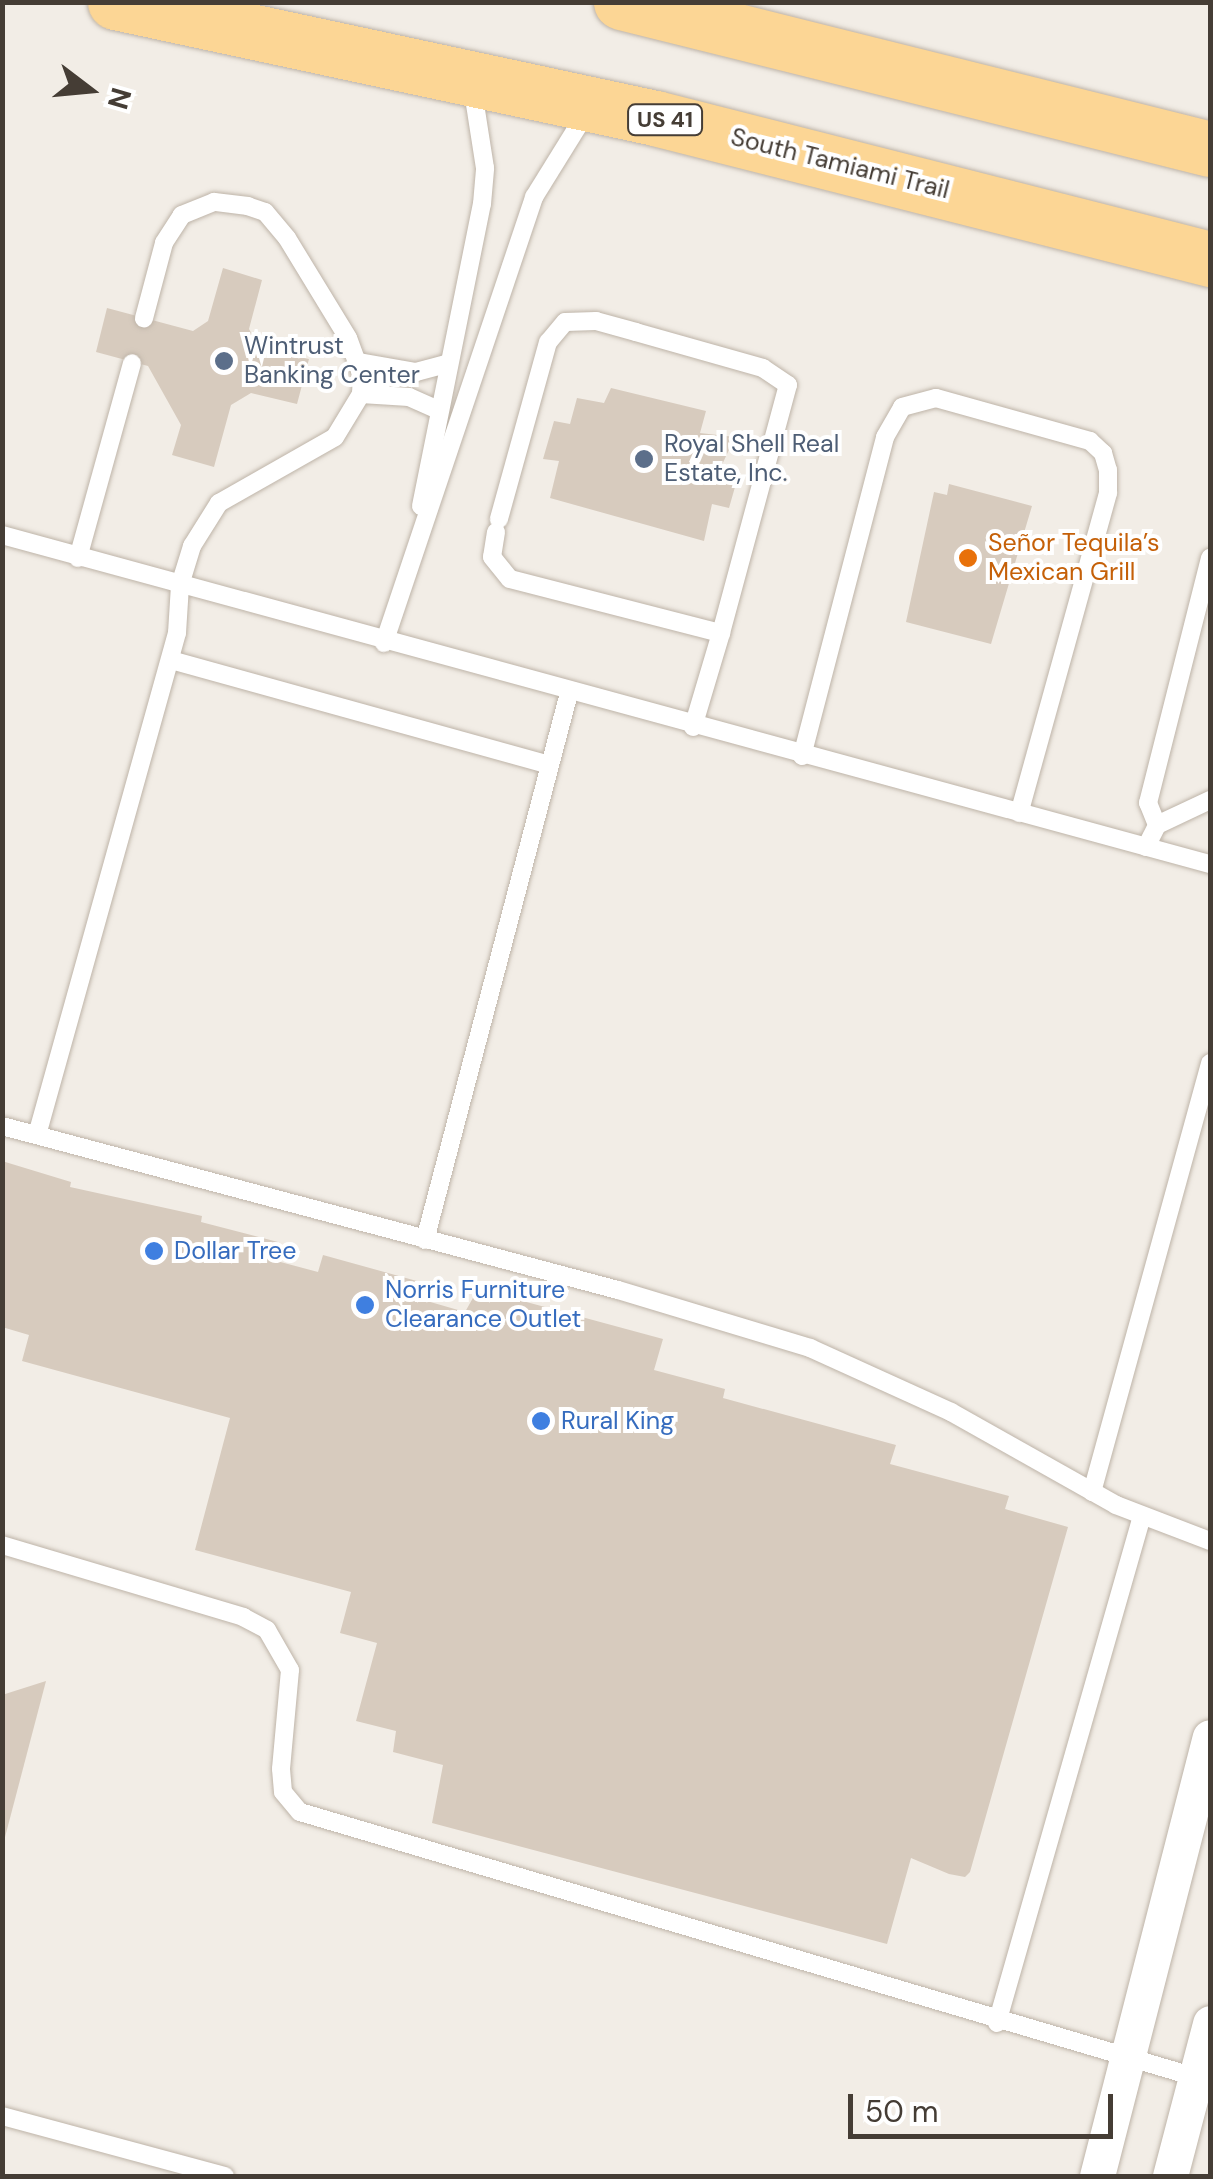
<!DOCTYPE html>
<html>
<head>
<meta charset="utf-8">
<style>
  body { margin:0 }
  #map { position:relative; width:1213px; height:2179px; overflow:hidden; background:#f2ede6; font-family:"DM Sans",sans-serif }
  div>[style] { position:absolute }
  .building>* { inset:0; background:#d7cbbe }
  .roads { filter:drop-shadow(0 0 2px #beb4a8) drop-shadow(0 0 2px #beb4a8) }
  .lane>* { height:18px; margin:-9px; padding:0 9px; transform-origin:9px; border-radius:9px; background:#fff }
  .street>* { height:35px; margin:-17.5px; padding:0 17.5px; transform-origin:17.5px; border-radius:17.5px; background:#fff }
  .primary>* { height:55px; margin:-27.5px; padding:0 27.5px; transform-origin:27.5px; border-radius:27.5px; background:#fcd695 }
  .dots>* { width:28px; height:28px; translate:-50% -50%; box-sizing:border-box; border:5px solid #fff; border-radius:50% }
  span { translate:-50% -50%; white-space:nowrap; text-align:center; line-height:1.15; -webkit-text-stroke:8px #fff; paint-order:stroke }
  .shield-label span { padding:2px 8px; background:#fff; border:2px solid; border-radius:8px; -webkit-text-stroke-width:0 }
  .shield-label { font-size:22px; color:#453d35; font-weight:700 }
  .street-label { font-size:25px; color:#453d35 }
  .service-label { font-size:25px; color:#4e5e75 }
  .left { translate:0 -50%; text-align:left }
  .food-label { font-size:25px; color:#c56008 }
  .shop-label { font-size:25px; color:#366cbe }
  .frame { position:absolute; inset:0; border:5px solid #453d35; pointer-events:none }
  .north { position:absolute; left:40px; top:40px; width:100px; height:100px; -webkit-text-stroke:8px #fff; paint-order:stroke; rotate:106deg; font-size:28px; font-weight:700; line-height:40px; text-align:center; color:#453d35 }
  .north::after { content:''; display:block; margin:auto; width:35px; height:45px; background:#453d35; clip-path:polygon(50% 0,100% 100%,50% 72%,0 100%) }
  .scale { position:absolute; left:848px; top:2094px; width:265px; height:45px; box-sizing:border-box; border:5px solid #453d35; border-top:0; padding-left:12px; font-size:30px; line-height:35px; white-space:nowrap; color:#453d35; -webkit-text-stroke:8px #fff; paint-order:stroke }
</style>
</head>
<body>
<div id="map">
  <div class="building">
    <i style="clip-path:polygon(223px 268px,262px 280px,249px 329px,260px 349px,309px 359px,297px 404px,251px 393px,231px 405px,214px 467px,172px 455px,181px 425px,148px 366px,96px 352px,107px 308px,193px 331px,208px 321px)"></i>
    <i style="clip-path:polygon(611px 388px,706px 411px,700px 433px,735px 437px,720px 469px,739px 473px,729px 508px,712px 504px,704px 541px,550px 498px,559px 461px,543px 459px,554px 421px,570px 424px,577px 398px,604px 403px)"></i>
    <i style="clip-path:polygon(949px 484px,1032px 506px,991px 644px,906px 622px,934px 492px,947px 495px)"></i>
    <i style="clip-path:polygon(2px 1161px,71px 1182px,70px 1187px,202px 1216px,201px 1222px,278px 1242px,273px 1260px,318px 1272px,323px 1255px,424px 1283px,420px 1299px,465px 1312px,478px 1289px,663px 1339px,654px 1370px,725px 1389px,723px 1398px,896px 1445px,890px 1464px,1009px 1496px,1005px 1509px,1068px 1527px,970px 1872px,965px 1877px,949px 1874px,911px 1858px,887px 1944px,432px 1823px,443px 1765px,393px 1752px,396px 1731px,356px 1721px,377px 1643px,340px 1633px,351px 1592px,195px 1550px,230px 1418px,22px 1361px,29px 1335px,2px 1327px)"></i>
    <i style="clip-path:polygon(46px 1681px,4px 1841px,2px 1841px,2px 1695px)"></i>
  </div>
  <div class="roads">
    <div class="lane">
      <i style="left:359px;top:362px;width:58px;rotate:10deg"></i>
      <i style="left:416px;top:372px;width:34px;rotate:-15deg"></i>
      <i style="left:361px;top:394px;width:48px;rotate:3.6deg"></i>
      <i style="left:409px;top:397px;width:32px;rotate:24deg"></i>
      <i style="left:421px;top:506px;width:308px;rotate:-78.6deg"></i>
      <i style="left:482px;top:204px;width:36px;rotate:-85deg"></i>
      <i style="left:485px;top:168px;width:84px;rotate:-98.9deg"></i>
      <i style="left:496px;top:532px;width:25px;rotate:99deg"></i>
      <i style="left:492px;top:557px;width:28px;rotate:51deg"></i>
      <i style="left:510px;top:579px;width:218px;rotate:14.4deg"></i>
      <i style="left:721px;top:633px;width:257px;rotate:-74.9deg"></i>
      <i style="left:788px;top:385px;width:30px;rotate:-146deg"></i>
      <i style="left:763px;top:368px;width:132px;rotate:-164.2deg"></i>
      <i style="left:636px;top:332px;width:41px;rotate:-164.6deg"></i>
      <i style="left:596px;top:321px;width:31px;rotate:178deg"></i>
      <i style="left:565px;top:322px;width:26px;rotate:130deg"></i>
      <i style="left:548px;top:342px;width:184px;rotate:105.5deg"></i>
      <i style="left:2px;top:535px;width:1252px;rotate:15.24deg"></i>
      <i style="left:78px;top:558px;width:202px;rotate:-74.5deg"></i>
      <i style="left:384px;top:643px;width:471px;rotate:-71.4deg"></i>
      <i style="left:534px;top:197px;width:99px;rotate:-58.2deg"></i>
      <i style="left:171px;top:660px;width:392px;rotate:15.5deg"></i>
      <i style="left:693px;top:727px;width:98px;rotate:-73.4deg"></i>
      <i style="left:802px;top:756px;width:330px;rotate:-75.4deg"></i>
      <i style="left:885px;top:437px;width:34px;rotate:-60deg"></i>
      <i style="left:902px;top:407px;width:35px;rotate:-15deg"></i>
      <i style="left:936px;top:398px;width:160px;rotate:15.6deg"></i>
      <i style="left:1090px;top:441px;width:18px;rotate:43deg"></i>
      <i style="left:1103px;top:453px;width:18px;rotate:74deg"></i>
      <i style="left:1108px;top:470px;width:23px;rotate:90deg"></i>
      <i style="left:1108px;top:493px;width:332px;rotate:105.5deg"></i>
      <i style="left:1157px;top:825px;width:59px;rotate:-25.3deg"></i>
      <i style="left:1146px;top:847px;width:25px;rotate:-63deg"></i>
      <i style="left:1157px;top:825px;width:24px;rotate:-112deg"></i>
      <i style="left:1148px;top:803px;width:253px;rotate:-75.8deg"></i>
      <i style="left:2px;top:1126px;width:637px;rotate:14.91deg"></i>
      <i style="left:618px;top:1290px;width:201px;rotate:16.8deg"></i>
      <i style="left:810px;top:1348px;width:155px;rotate:24.4deg"></i>
      <i style="left:951px;top:1412px;width:189px;rotate:29.4deg"></i>
      <i style="left:1116px;top:1505px;width:101px;rotate:21deg"></i>
      <i style="left:37px;top:1135px;width:521px;rotate:-74.42deg"></i>
      <i style="left:177px;top:633px;width:48px;rotate:-86.4deg"></i>
      <i style="left:180px;top:585px;width:41px;rotate:-72.9deg"></i>
      <i style="left:192px;top:546px;width:51px;rotate:-57.9deg"></i>
      <i style="left:219px;top:503px;width:133px;rotate:-29.6deg"></i>
      <i style="left:335px;top:437px;width:50px;rotate:-58.8deg"></i>
      <i style="left:361px;top:394px;width:18px;rotate:-87deg"></i>
      <i style="left:362px;top:376px;width:40px;rotate:-110.2deg"></i>
      <i style="left:348px;top:338px;width:117px;rotate:-121.4deg"></i>
      <i style="left:287px;top:238px;width:34px;rotate:-130deg"></i>
      <i style="left:265px;top:212px;width:18px;rotate:-161deg"></i>
      <i style="left:248px;top:206px;width:34px;rotate:-173deg"></i>
      <i style="left:214px;top:202px;width:35px;rotate:158deg"></i>
      <i style="left:182px;top:215px;width:33px;rotate:123deg"></i>
      <i style="left:164px;top:243px;width:78px;rotate:104.9deg"></i>
      <i style="left:425px;top:1240px;width:566px;rotate:-75.25deg"></i>
      <i style="left:1092px;top:1492px;width:445px;rotate:-74.6deg"></i>
      <i style="left:2px;top:1545px;width:252px;rotate:16.6deg"></i>
      <i style="left:243px;top:1617px;width:27px;rotate:28deg"></i>
      <i style="left:267px;top:1630px;width:46px;rotate:60.1deg"></i>
      <i style="left:290px;top:1670px;width:99px;rotate:95.2deg"></i>
      <i style="left:281px;top:1769px;width:23px;rotate:85deg"></i>
      <i style="left:283px;top:1792px;width:26px;rotate:50deg"></i>
      <i style="left:300px;top:1812px;width:941px;rotate:16.49deg"></i>
      <i style="left:997px;top:2023px;width:527px;rotate:-74.04deg"></i>
      <i style="left:2px;top:2116px;width:231px;rotate:15.1deg"></i>
    </div>
    <div class="street">
      <i style="left:1097px;top:2176px;width:453px;rotate:-75.6deg"></i>
      <i style="left:1170px;top:2176px;width:158px;rotate:-75.3deg"></i>
    </div>
    <div class="primary">
      <i style="left:115px;top:2px;width:552px;rotate:12.12deg"></i>
      <i style="left:655px;top:118px;width:573px;rotate:14.25deg"></i>
      <i style="left:621px;top:2px;width:607px;rotate:14.01deg"></i>
    </div>
  </div>
  <div class="dots">
    <i style="left:224px;top:361px;background:#5c6f8a"></i>
    <i style="left:644px;top:459px;background:#5c6f8a"></i>
    <i style="left:968px;top:558px;background:#e8710a"></i>
    <i style="left:154px;top:1251px;background:#3f7fe0"></i>
    <i style="left:365px;top:1305px;background:#3f7fe0"></i>
    <i style="left:541px;top:1421px;background:#3f7fe0"></i>
  </div>
  <div class="shield-label">
    <span style="left:665px;top:120px">US 41</span>
  </div>
  <div class="street-label">
    <span style="left:840px;top:164px;rotate:14deg">South Tamiami Trail</span>
  </div>
  <div class="service-label">
    <span class="left" style="left:244px;top:361px">Wintrust<br>Banking Center</span>
    <span class="left" style="left:664px;top:459px">Royal Shell Real<br>Estate, Inc.</span>
  </div>
  <div class="food-label">
    <span class="left" style="left:988px;top:558px">Señor Tequila’s<br>Mexican Grill</span>
  </div>
  <div class="shop-label">
    <span class="left" style="left:174px;top:1251px">Dollar Tree</span>
    <span class="left" style="left:385px;top:1305px">Norris Furniture<br>Clearance Outlet</span>
    <span class="left" style="left:561px;top:1421px">Rural King</span>
  </div>
  <div class="frame"></div>
  <div class="north">N</div>
  <div class="scale">50 m</div>
</div>
</body>
</html>
